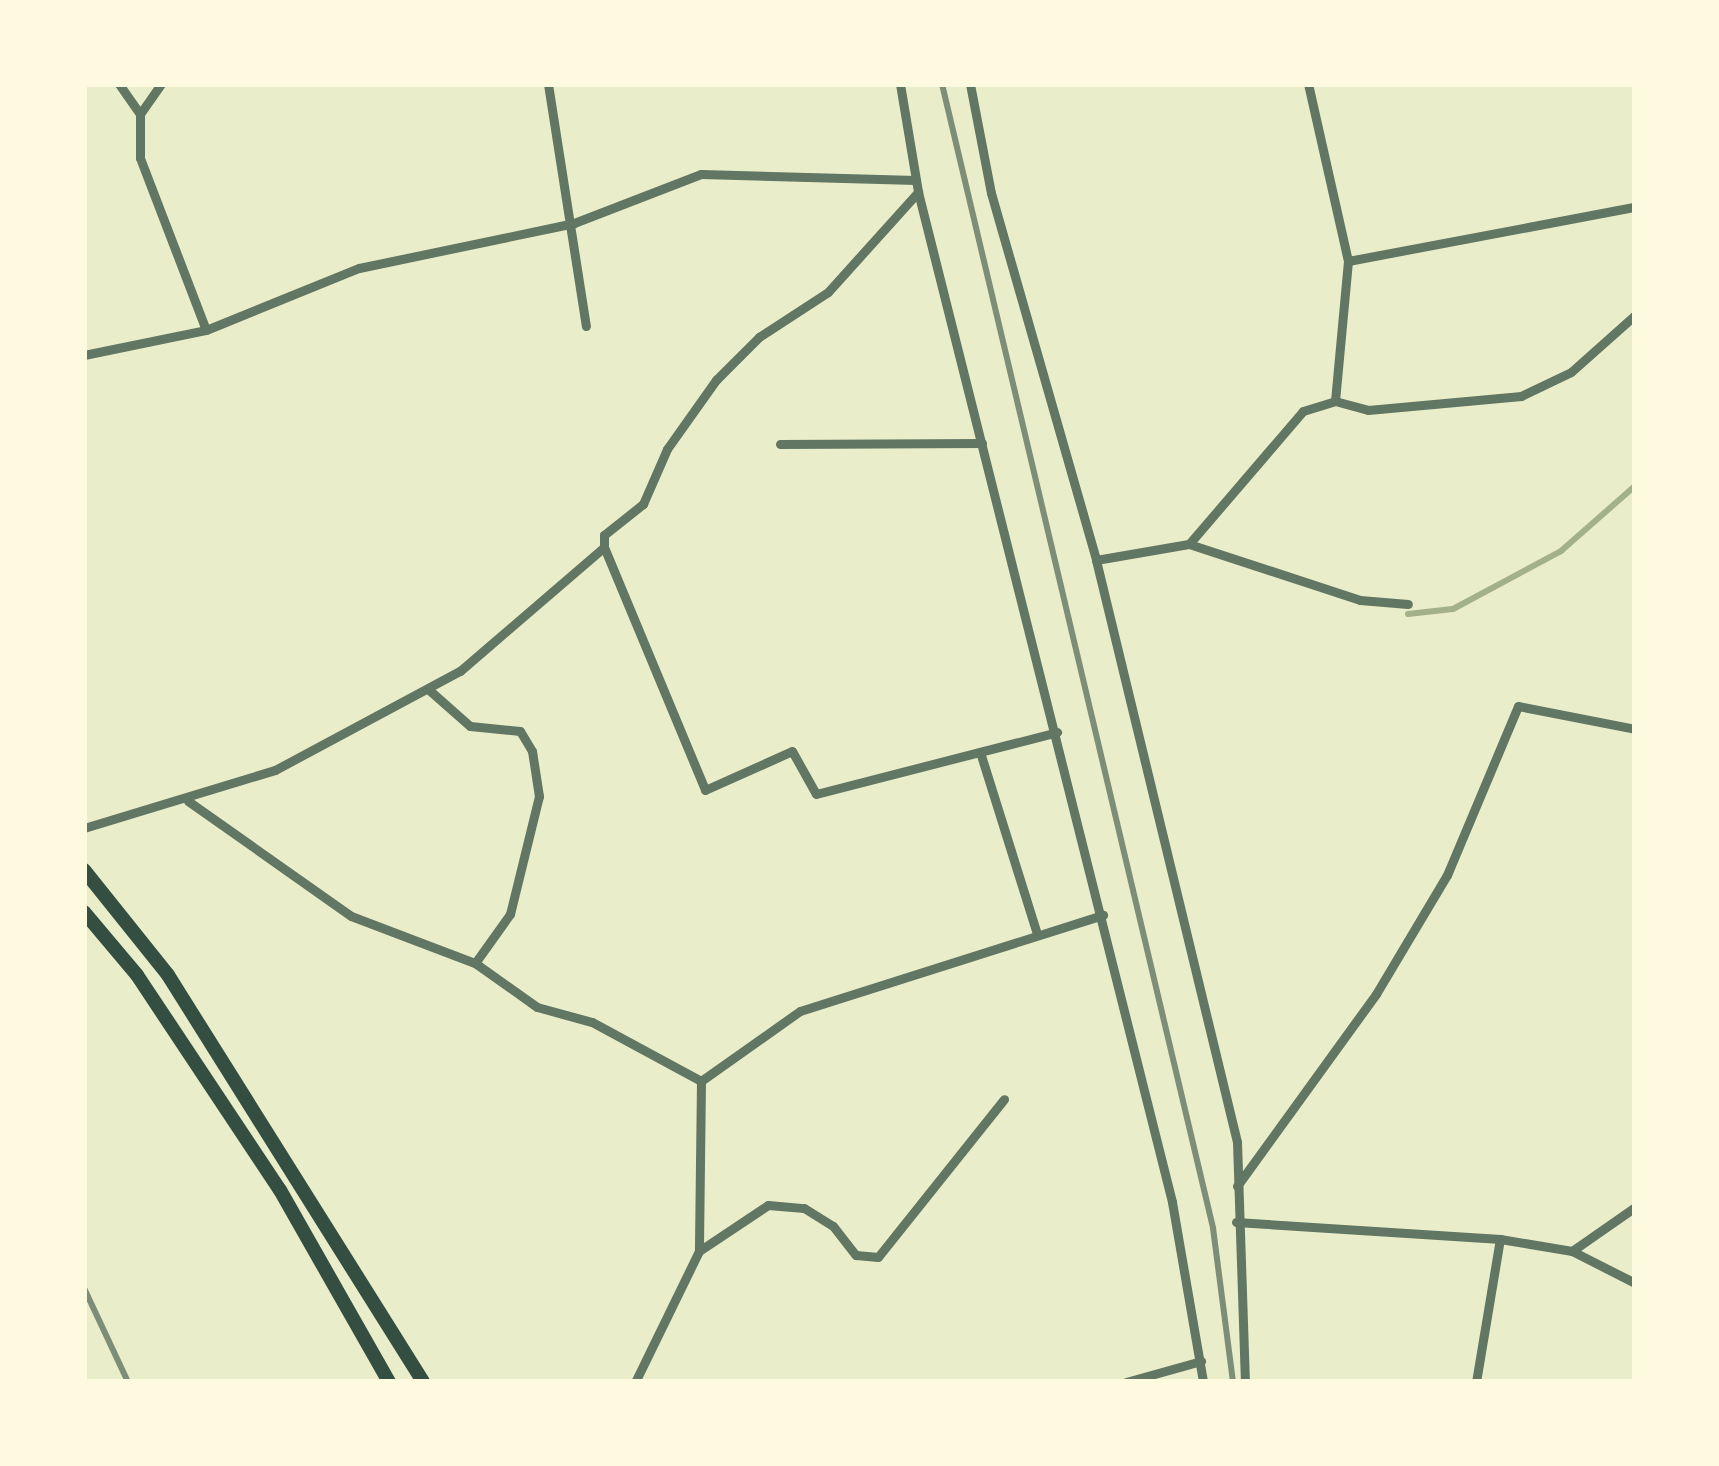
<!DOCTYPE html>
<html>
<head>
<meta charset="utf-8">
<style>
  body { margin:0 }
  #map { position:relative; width:1719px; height:1466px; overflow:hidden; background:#e9edc9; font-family:"Open Sans",sans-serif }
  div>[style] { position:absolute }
  .stream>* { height:6px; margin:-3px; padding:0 3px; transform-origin:3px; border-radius:3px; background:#a3b18a }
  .minor>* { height:9px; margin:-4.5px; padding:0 4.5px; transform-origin:4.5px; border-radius:4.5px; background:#617663 }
  .primary>* { height:14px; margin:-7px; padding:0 7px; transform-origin:7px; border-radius:7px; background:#344e41 }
  .rail>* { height:6px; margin:-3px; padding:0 3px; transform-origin:3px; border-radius:3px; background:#7c8e77 }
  span { translate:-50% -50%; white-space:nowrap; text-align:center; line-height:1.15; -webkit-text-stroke:9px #fefae0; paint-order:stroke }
  .frame { position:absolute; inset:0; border:87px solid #fefae0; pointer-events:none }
</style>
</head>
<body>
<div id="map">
  <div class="stream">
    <i style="left:1408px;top:614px;width:45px;rotate:-6.3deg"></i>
    <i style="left:1453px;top:609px;width:123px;rotate:-28.2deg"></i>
    <i style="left:1561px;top:551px;width:98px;rotate:-41.3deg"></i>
  </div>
  <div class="minor">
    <i style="left:119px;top:84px;width:37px;rotate:55deg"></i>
    <i style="left:140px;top:114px;width:44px;rotate:90deg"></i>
    <i style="left:140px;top:158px;width:184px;rotate:69deg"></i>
    <i style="left:548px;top:84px;width:245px;rotate:81.1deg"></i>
    <i style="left:900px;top:84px;width:109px;rotate:80.5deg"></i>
    <i style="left:918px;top:192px;width:1041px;rotate:75.88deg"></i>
    <i style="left:1172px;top:1202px;width:183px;rotate:80.2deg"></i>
    <i style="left:970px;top:84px;width:111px;rotate:79.1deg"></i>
    <i style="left:991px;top:193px;width:382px;rotate:74deg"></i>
    <i style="left:1096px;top:560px;width:599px;rotate:76.38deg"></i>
    <i style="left:1237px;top:1142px;width:240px;rotate:88.1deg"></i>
    <i style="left:140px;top:114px;width:37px;rotate:-55deg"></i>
    <i style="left:1348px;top:261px;width:292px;rotate:-10.7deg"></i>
    <i style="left:84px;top:355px;width:125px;rotate:-11.6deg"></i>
    <i style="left:206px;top:330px;width:165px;rotate:-22.1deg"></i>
    <i style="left:359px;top:268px;width:220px;rotate:-11.8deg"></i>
    <i style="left:574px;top:223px;width:136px;rotate:-21.1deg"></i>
    <i style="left:701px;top:174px;width:215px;rotate:1.6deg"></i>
    <i style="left:1335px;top:401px;width:34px;rotate:15deg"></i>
    <i style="left:1368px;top:410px;width:154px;rotate:-5.2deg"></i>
    <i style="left:1521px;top:396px;width:55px;rotate:-25.6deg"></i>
    <i style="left:1571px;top:372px;width:86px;rotate:-41.7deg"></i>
    <i style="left:780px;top:444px;width:202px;rotate:-0.3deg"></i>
    <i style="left:1189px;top:544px;width:175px;rotate:-49.4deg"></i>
    <i style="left:1303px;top:411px;width:34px;rotate:-17deg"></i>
    <i style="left:1335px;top:401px;width:141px;rotate:-84.7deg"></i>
    <i style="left:1348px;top:261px;width:181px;rotate:-102.7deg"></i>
    <i style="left:604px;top:547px;width:12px;rotate:-90deg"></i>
    <i style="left:604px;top:535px;width:50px;rotate:-38.5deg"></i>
    <i style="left:643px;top:504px;width:60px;rotate:-66.4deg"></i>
    <i style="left:667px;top:449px;width:85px;rotate:-54.6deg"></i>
    <i style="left:716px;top:380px;width:61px;rotate:-45deg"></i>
    <i style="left:759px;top:337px;width:82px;rotate:-33.1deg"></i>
    <i style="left:828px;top:292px;width:135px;rotate:-48deg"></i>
    <i style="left:1096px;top:560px;width:94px;rotate:-9.8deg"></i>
    <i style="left:1189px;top:544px;width:180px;rotate:18.1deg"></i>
    <i style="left:1360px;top:600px;width:48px;rotate:4.8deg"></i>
    <i style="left:428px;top:689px;width:56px;rotate:41.4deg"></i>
    <i style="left:470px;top:726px;width:50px;rotate:5.7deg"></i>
    <i style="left:520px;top:731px;width:23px;rotate:59deg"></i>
    <i style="left:532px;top:751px;width:46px;rotate:81.2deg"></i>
    <i style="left:539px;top:796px;width:122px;rotate:103.8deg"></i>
    <i style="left:510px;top:914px;width:60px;rotate:125.5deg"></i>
    <i style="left:980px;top:752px;width:191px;rotate:72.6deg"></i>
    <i style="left:188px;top:801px;width:199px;rotate:35.2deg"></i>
    <i style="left:351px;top:916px;width:133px;rotate:20.8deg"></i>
    <i style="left:475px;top:963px;width:76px;rotate:35.4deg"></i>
    <i style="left:537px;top:1007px;width:57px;rotate:15.3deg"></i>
    <i style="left:592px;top:1022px;width:124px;rotate:28.4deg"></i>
    <i style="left:701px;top:1081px;width:170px;rotate:90.7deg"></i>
    <i style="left:699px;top:1251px;width:146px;rotate:116deg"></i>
    <i style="left:84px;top:828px;width:200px;rotate:-16.9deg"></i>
    <i style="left:275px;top:770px;width:210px;rotate:-28.2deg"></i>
    <i style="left:460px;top:671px;width:190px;rotate:-40.7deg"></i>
    <i style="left:604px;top:547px;width:263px;rotate:67.4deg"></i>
    <i style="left:705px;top:790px;width:95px;rotate:-24.1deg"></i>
    <i style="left:792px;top:751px;width:49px;rotate:60.8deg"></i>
    <i style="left:816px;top:794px;width:249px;rotate:-14.4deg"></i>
    <i style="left:701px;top:1081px;width:121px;rotate:-35.3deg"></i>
    <i style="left:800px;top:1011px;width:318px;rotate:-17.6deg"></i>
    <i style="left:1237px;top:1186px;width:237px;rotate:-54.1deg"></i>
    <i style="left:1376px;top:994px;width:139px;rotate:-59.2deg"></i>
    <i style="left:1447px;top:875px;width:183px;rotate:-67.2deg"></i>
    <i style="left:1518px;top:706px;width:119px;rotate:11.1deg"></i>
    <i style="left:1236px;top:1222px;width:265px;rotate:3.7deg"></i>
    <i style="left:1500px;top:1239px;width:73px;rotate:9.5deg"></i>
    <i style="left:1572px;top:1251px;width:71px;rotate:26.9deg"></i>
    <i style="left:699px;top:1251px;width:83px;rotate:-33.7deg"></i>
    <i style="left:768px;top:1205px;width:36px;rotate:5deg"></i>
    <i style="left:804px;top:1208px;width:34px;rotate:32deg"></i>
    <i style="left:833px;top:1226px;width:37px;rotate:52deg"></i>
    <i style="left:856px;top:1255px;width:22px;rotate:5deg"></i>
    <i style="left:878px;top:1257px;width:202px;rotate:-51.4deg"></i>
    <i style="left:1572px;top:1251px;width:77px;rotate:-34.9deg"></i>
    <i style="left:1126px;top:1382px;width:78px;rotate:-15.6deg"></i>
    <i style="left:1476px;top:1382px;width:145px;rotate:-80.5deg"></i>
  </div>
  <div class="primary">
    <i style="left:84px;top:870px;width:134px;rotate:51.3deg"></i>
    <i style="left:168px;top:975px;width:480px;rotate:57.9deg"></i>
    <i style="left:84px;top:912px;width:82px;rotate:49.9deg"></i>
    <i style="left:137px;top:975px;width:258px;rotate:56.4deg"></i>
    <i style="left:280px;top:1190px;width:221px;rotate:60.4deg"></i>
  </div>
  <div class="rail">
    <i style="left:942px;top:84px;width:1176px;rotate:76.67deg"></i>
    <i style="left:1213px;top:1228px;width:155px;rotate:82.6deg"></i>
    <i style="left:84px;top:1288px;width:104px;rotate:64.9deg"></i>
  </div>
  <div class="frame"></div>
</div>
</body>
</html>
